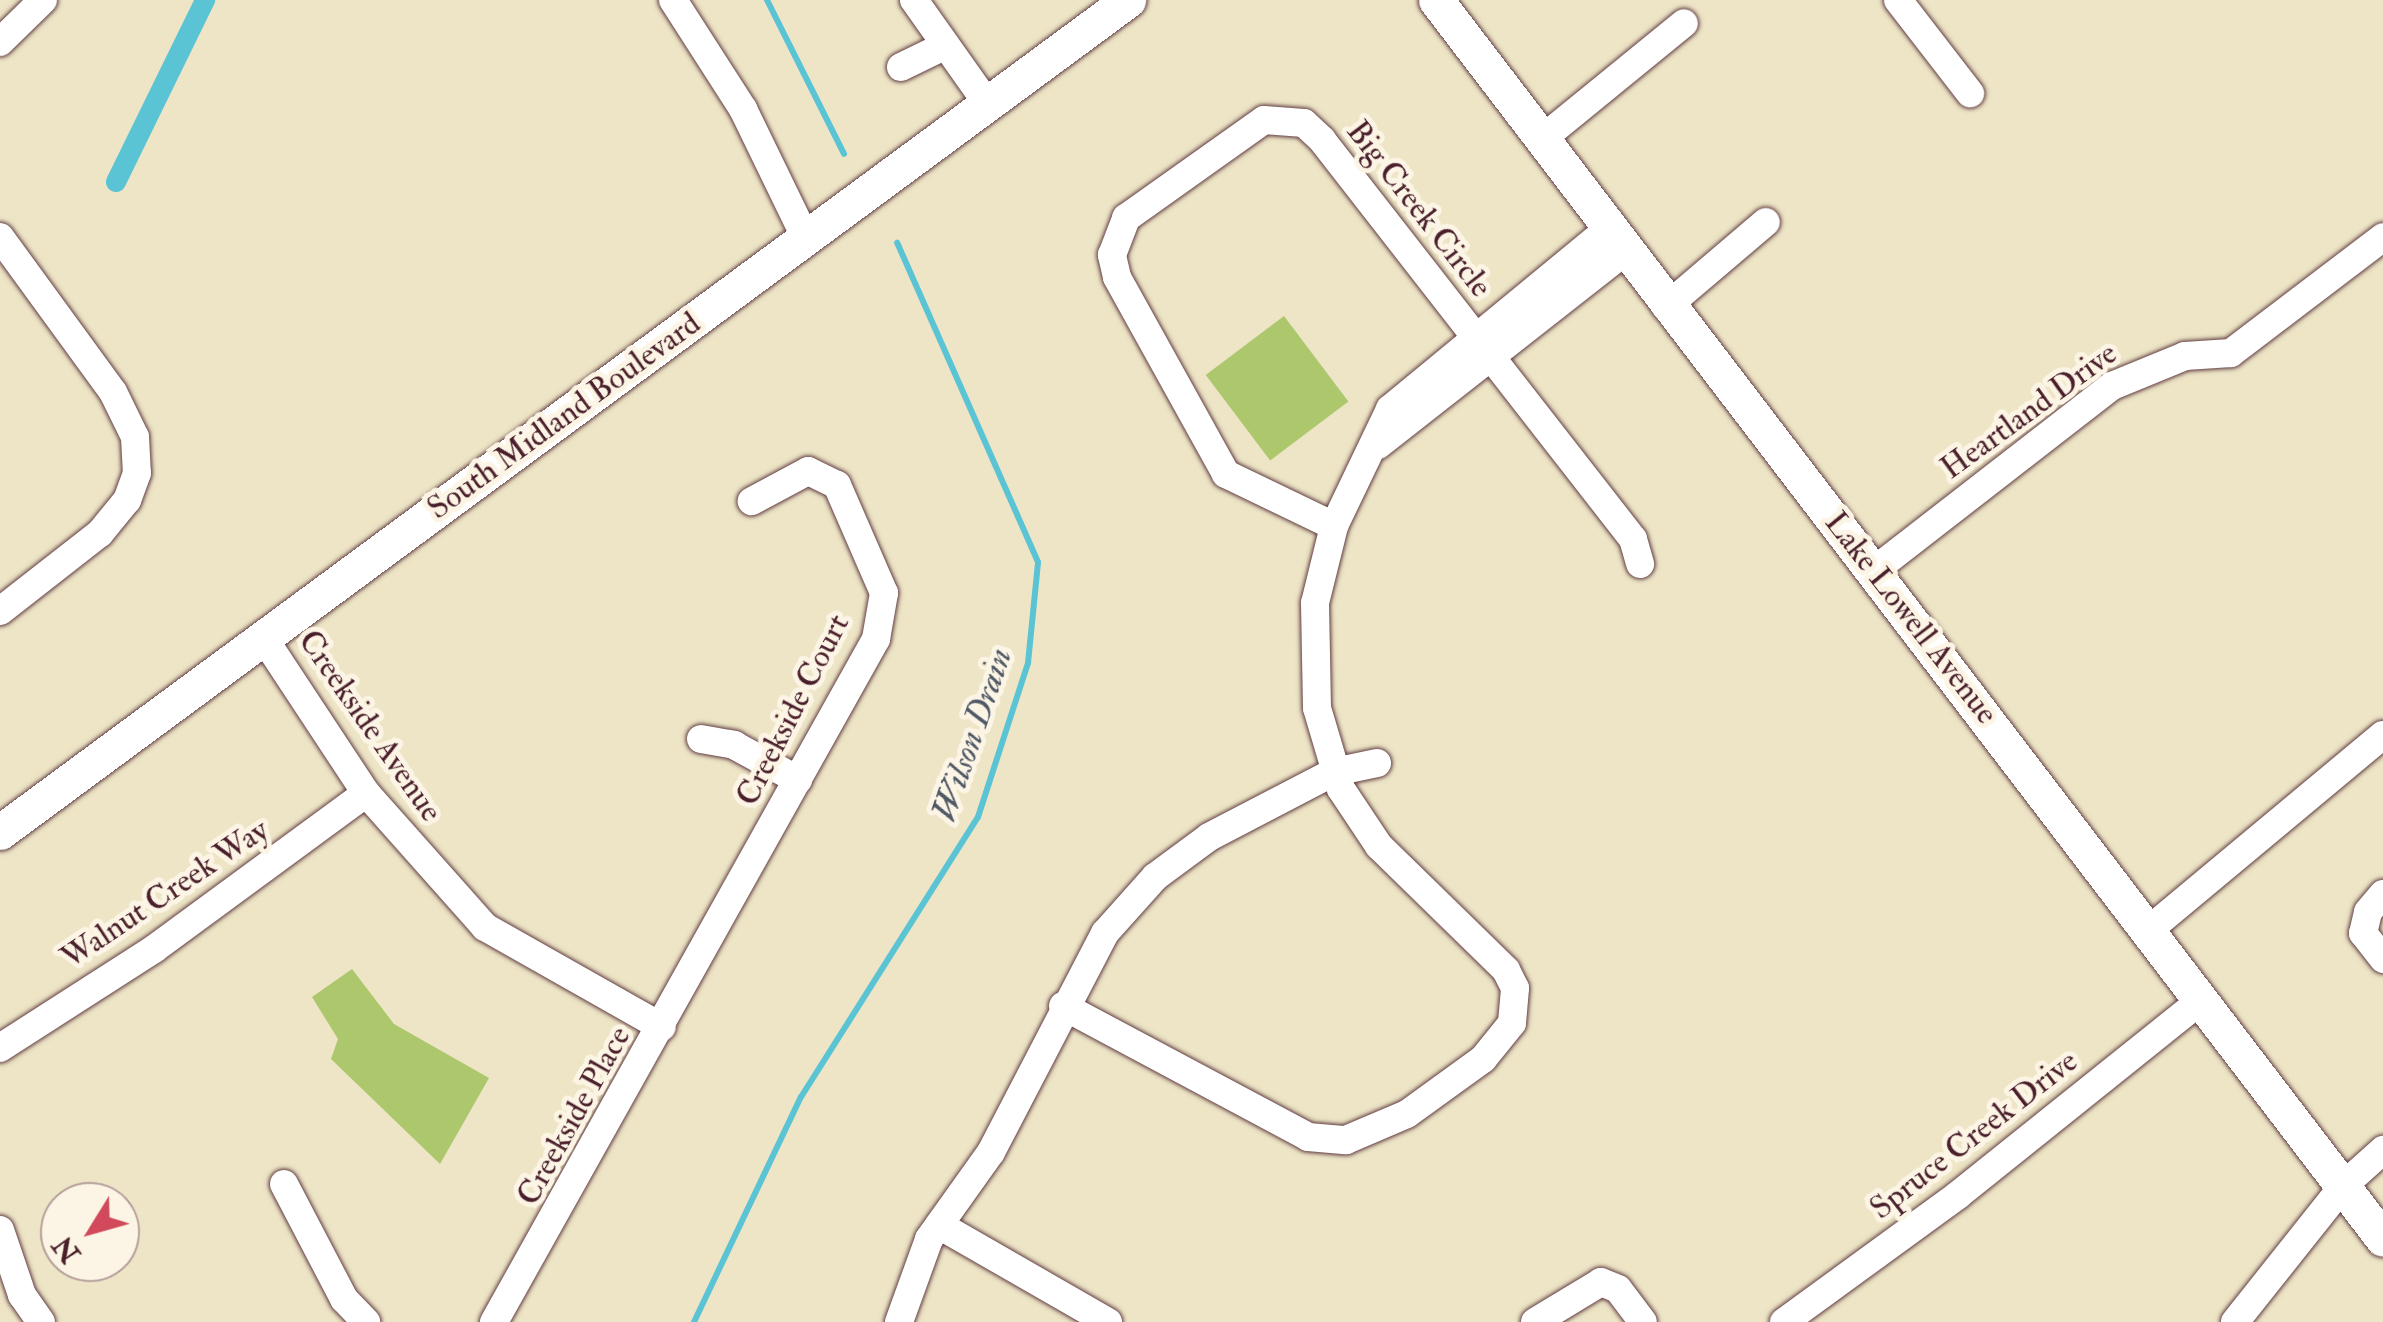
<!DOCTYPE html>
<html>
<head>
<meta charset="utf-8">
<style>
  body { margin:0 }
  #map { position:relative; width:2383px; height:1322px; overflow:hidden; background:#ede5c6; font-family:"IM FELL Double Pica",serif }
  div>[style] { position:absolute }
  .green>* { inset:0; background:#adc76d; transform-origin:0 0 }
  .stream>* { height:6px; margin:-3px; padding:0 3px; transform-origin:3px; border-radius:3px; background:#5ac4d5 }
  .canal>* { height:20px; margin:-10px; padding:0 10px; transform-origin:10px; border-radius:10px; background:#5ac4d5 }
  .roads { filter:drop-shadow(0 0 2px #623d42) drop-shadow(0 0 2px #623d42) }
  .minor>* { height:28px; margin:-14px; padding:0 14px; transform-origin:14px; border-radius:14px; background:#fff }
  .major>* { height:35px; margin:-17.5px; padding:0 17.5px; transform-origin:17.5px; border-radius:17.5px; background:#fff }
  span { translate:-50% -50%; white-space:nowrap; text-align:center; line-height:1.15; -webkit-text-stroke:10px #fcf5e5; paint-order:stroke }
  .street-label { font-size:32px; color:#4a1f2b }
  .water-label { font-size:35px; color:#505966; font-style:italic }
  .north { position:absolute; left:40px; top:1182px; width:100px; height:100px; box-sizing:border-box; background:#fcf5e5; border:2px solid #b59f9b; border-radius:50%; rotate:233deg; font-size:28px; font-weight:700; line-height:40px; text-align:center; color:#4a1f2b }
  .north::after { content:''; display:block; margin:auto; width:35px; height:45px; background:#d1495b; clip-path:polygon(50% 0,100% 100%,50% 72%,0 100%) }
</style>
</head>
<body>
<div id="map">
  <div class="green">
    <i style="left:1284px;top:316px;width:107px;height:98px;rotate:53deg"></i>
    <i style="clip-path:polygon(352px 969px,394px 1024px,489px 1078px,440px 1164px,331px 1059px,338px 1039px,312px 997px)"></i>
  </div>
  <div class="stream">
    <i style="left:767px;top:0;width:172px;rotate:63.4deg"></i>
    <i style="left:694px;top:1322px;width:249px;rotate:-64.6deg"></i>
    <i style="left:801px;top:1097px;width:331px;rotate:-57.7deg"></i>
    <i style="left:978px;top:817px;width:162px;rotate:-72deg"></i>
    <i style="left:1028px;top:663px;width:101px;rotate:-84.3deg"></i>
    <i style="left:1038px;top:562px;width:349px;rotate:-113.8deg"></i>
  </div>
  <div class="canal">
    <i style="left:116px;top:182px;width:203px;rotate:-63.9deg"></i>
  </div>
  <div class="roads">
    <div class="minor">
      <i style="left:673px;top:0;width:130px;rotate:57.3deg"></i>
      <i style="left:743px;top:109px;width:144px;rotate:64.1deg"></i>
      <i style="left:914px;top:0;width:126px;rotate:54.7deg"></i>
      <i style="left:1898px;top:0;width:118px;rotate:52.3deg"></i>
      <i style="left:0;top:42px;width:60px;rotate:-44.3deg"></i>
      <i style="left:901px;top:67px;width:48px;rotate:-26deg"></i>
      <i style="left:1542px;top:139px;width:183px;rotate:-39.2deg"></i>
      <i style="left:0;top:237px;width:192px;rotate:53.9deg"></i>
      <i style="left:113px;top:392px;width:50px;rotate:63.9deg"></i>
      <i style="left:135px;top:437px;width:36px;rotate:87deg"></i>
      <i style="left:137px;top:473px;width:29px;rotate:110deg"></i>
      <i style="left:127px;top:500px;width:43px;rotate:129.3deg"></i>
      <i style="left:100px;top:533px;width:127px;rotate:142deg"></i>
      <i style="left:1666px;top:307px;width:131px;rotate:-40.4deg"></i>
      <i style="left:1378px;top:445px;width:313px;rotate:-38.1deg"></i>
      <i style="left:1334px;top:526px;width:120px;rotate:-154.3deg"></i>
      <i style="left:1226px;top:474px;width:225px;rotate:-119deg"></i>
      <i style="left:1117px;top:277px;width:23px;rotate:-103deg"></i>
      <i style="left:1112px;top:255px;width:40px;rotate:-69deg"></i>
      <i style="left:1126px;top:218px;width:169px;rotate:-35.4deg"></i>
      <i style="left:1264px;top:120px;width:40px;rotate:4.3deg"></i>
      <i style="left:1304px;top:123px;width:25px;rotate:43deg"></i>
      <i style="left:1322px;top:140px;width:506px;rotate:52.07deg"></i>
      <i style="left:1633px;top:539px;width:26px;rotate:74deg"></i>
      <i style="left:1876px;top:569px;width:299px;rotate:-37.8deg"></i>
      <i style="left:2112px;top:386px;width:79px;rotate:-22.3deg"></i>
      <i style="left:2185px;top:356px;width:46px;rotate:-3.7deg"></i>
      <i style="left:2231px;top:353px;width:191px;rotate:-37.3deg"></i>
      <i style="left:263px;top:637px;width:187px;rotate:56.6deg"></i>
      <i style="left:366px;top:793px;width:179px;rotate:48.4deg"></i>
      <i style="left:485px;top:927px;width:203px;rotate:29.5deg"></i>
      <i style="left:701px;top:739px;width:34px;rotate:10deg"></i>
      <i style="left:734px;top:745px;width:73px;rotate:28.7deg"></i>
      <i style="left:2383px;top:894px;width:23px;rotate:130deg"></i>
      <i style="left:2368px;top:912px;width:22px;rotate:103deg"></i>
      <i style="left:2363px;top:933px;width:33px;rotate:52deg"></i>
      <i style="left:2150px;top:929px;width:303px;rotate:-39.8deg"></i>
      <i style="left:1063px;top:1006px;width:278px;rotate:28.1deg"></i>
      <i style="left:1308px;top:1137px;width:38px;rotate:5deg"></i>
      <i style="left:1346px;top:1140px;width:66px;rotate:-23.1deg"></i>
      <i style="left:1407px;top:1114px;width:94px;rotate:-35.9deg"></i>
      <i style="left:1483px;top:1059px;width:46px;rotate:-51.1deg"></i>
      <i style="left:1512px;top:1023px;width:35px;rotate:-85deg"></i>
      <i style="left:1515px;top:988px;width:20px;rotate:-117deg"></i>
      <i style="left:1506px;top:970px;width:177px;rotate:-135.7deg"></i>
      <i style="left:1379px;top:846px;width:69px;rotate:-123.7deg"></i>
      <i style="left:1341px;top:789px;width:84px;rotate:-106.5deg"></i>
      <i style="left:1317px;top:708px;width:105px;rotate:-91.1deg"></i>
      <i style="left:1315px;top:603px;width:79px;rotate:-76.1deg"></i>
      <i style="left:1334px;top:526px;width:130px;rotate:-64.4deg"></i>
      <i style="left:1390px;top:409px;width:283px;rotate:-39.5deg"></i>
      <i style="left:0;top:1048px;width:183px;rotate:-32.7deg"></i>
      <i style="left:154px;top:949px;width:263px;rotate:-36.3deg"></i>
      <i style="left:284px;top:1184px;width:130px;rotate:62.4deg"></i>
      <i style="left:344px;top:1299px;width:32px;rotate:46deg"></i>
      <i style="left:939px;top:1225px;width:195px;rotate:29.9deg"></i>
      <i style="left:0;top:1230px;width:69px;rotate:71.3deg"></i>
      <i style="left:22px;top:1295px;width:33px;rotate:55deg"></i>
      <i style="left:494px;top:1322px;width:783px;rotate:-60.78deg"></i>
      <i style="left:876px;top:639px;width:47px;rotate:-80.1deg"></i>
      <i style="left:884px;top:593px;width:118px;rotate:-113.5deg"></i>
      <i style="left:837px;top:485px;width:32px;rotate:-154deg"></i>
      <i style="left:808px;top:471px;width:64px;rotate:151.8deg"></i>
      <i style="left:899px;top:1322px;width:88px;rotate:-70.1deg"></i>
      <i style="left:929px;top:1239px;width:107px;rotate:-54.5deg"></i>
      <i style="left:991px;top:1152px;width:247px;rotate:-62.5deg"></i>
      <i style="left:1105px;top:933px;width:75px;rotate:-48.2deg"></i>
      <i style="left:1155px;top:877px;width:67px;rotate:-36.5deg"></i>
      <i style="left:1209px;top:837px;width:141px;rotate:-27.5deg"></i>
      <i style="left:1334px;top:772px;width:44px;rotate:-11.8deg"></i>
      <i style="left:1535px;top:1322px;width:77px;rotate:-31.2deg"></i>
      <i style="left:1601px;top:1282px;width:18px;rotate:22deg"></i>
      <i style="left:1618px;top:1289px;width:41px;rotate:52.9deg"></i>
      <i style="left:1784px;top:1322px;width:215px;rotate:-36.1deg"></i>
      <i style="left:1958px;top:1195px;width:314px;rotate:-38.7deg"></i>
      <i style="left:2235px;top:1322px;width:174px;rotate:-51.5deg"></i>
      <i style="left:2343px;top:1186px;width:54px;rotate:-42deg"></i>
    </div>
    <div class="major">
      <i style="left:1436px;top:0;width:1559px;rotate:52.61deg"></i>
      <i style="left:0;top:832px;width:1402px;rotate:-36.41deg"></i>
    </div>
  </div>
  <div class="street-label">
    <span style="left:1419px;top:209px;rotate:52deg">Big Creek Circle</span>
    <span style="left:2029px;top:411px;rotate:-36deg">Heartland Drive</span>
    <span style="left:564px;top:416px;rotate:-36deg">South Midland Boulevard</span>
    <span style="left:1911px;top:618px;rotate:52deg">Lake Lowell Avenue</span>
    <span style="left:793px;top:710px;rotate:-63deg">Creekside Court</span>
    <span style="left:370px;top:726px;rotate:55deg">Creekside Avenue</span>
    <span style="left:165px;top:894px;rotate:-34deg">Walnut Creek Way</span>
    <span style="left:574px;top:1116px;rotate:-61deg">Creekside Place</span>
    <span style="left:1974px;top:1135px;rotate:-38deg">Spruce Creek Drive</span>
  </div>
  <div class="water-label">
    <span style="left:972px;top:735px;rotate:-71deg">Wilson Drain</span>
  </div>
  <div class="north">N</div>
</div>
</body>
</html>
